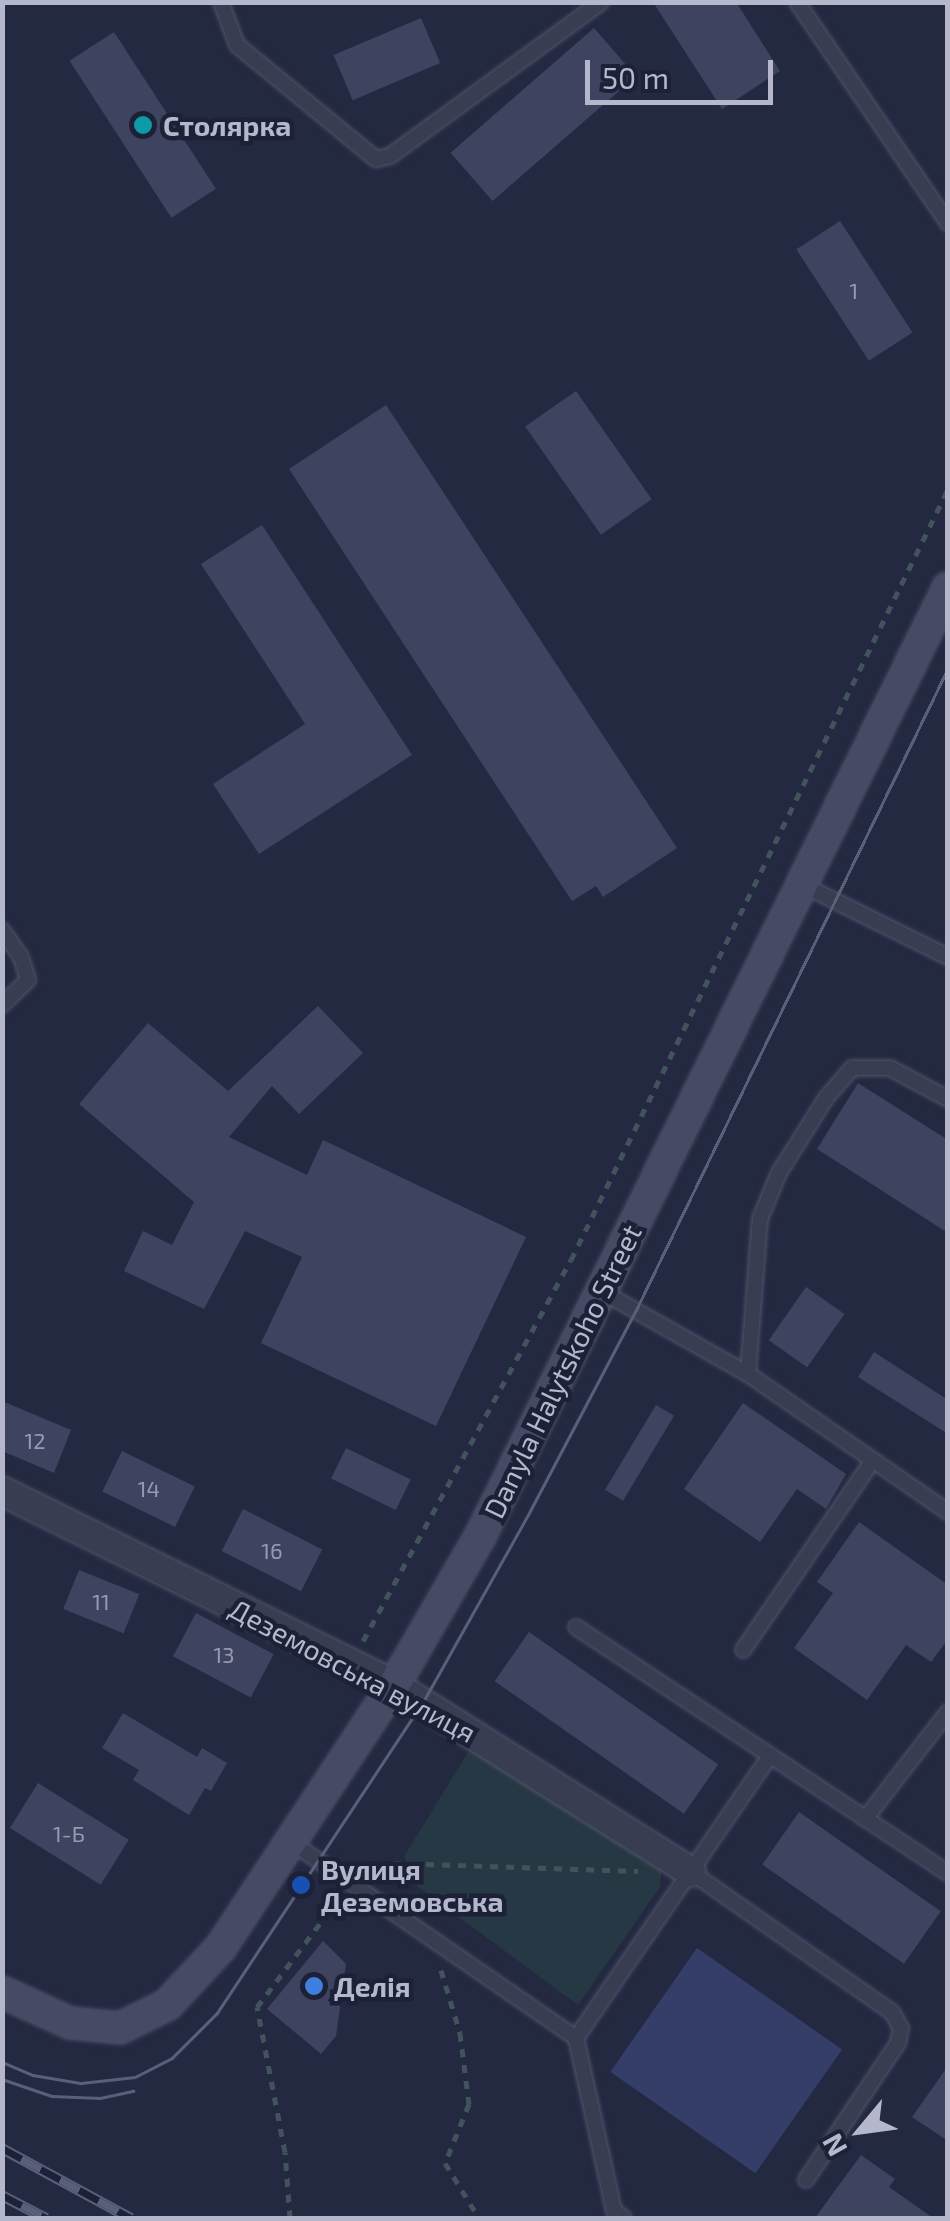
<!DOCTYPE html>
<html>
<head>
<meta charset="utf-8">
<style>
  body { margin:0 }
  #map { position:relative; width:950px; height:2221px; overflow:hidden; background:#242942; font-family:"Exo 2",sans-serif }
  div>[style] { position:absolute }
  .green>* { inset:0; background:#263843 }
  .water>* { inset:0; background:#353e68; transform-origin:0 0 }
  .building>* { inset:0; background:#3e4460; transform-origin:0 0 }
  .path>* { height:5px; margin-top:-2.5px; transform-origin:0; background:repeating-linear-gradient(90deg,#41545c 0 8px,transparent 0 16px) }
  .roads { filter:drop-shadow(0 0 2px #505469) drop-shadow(0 0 2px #505469) }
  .lane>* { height:14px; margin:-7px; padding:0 7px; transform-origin:7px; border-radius:7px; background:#383d51 }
  .street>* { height:28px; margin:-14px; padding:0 14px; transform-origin:14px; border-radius:14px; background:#383d51 }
  .secondary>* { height:30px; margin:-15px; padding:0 15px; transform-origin:15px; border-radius:15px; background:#464a65 }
  .tram>* { height:2.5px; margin:-1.25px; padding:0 1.25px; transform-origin:1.25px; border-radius:1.25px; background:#5a5f79 }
  .rail>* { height:11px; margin-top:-5.5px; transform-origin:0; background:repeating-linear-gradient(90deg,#1d2137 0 22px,#5a5f79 0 44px); box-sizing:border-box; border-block:2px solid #5a5f79 }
  .dots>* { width:28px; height:28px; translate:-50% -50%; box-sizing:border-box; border:5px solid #1d2137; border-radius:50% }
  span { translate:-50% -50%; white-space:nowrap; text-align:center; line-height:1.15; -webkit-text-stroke:9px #1d2137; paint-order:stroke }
  .number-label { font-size:22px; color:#979bb1 }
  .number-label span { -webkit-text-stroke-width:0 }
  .poi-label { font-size:28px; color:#b5b8cc; font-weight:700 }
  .left { translate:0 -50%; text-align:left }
  .street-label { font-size:28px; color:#b5b8cc }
  .frame { position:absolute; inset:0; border:5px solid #b5b8cc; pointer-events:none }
  .north { position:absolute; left:810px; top:2081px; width:100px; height:100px; -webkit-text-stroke:8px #1d2137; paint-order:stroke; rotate:241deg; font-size:28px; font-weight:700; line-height:40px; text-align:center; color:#b5b8cc }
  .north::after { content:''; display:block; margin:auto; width:35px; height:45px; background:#b5b8cc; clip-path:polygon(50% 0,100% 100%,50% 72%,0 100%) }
  .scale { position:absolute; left:585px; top:60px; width:188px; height:45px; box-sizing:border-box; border:5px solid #b5b8cc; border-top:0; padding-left:12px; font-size:30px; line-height:35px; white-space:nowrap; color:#b5b8cc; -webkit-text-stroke:8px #1d2137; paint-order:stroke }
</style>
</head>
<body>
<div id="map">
  <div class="green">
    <i style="clip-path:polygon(475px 1741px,662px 1867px,660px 1887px,578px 2005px,414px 1884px,406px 1869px,405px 1855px)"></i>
  </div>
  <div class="water">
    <i style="left:697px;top:1948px;width:177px;height:151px;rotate:35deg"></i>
  </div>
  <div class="building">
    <i style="clip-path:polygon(653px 2px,736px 2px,780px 71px,722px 109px)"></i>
    <i style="left:421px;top:18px;width:49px;height:95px;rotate:67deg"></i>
    <i style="left:594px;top:28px;width:64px;height:190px;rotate:49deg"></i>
    <i style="left:114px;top:32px;width:187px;height:53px;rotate:57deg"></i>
    <i style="left:840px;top:221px;width:133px;height:52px;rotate:57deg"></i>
    <i style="left:576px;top:391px;width:132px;height:62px;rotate:55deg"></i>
    <i style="clip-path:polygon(386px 405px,677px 848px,603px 897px,596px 886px,572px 901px,289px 469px)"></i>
    <i style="clip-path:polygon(262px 525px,412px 755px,259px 854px,213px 784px,305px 724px,201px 564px)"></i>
    <i style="clip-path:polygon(318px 1006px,363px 1053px,299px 1114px,272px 1086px,229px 1137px,307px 1175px,323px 1140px,526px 1237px,436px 1426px,261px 1343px,302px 1257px,245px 1231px,204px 1309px,124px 1271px,143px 1231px,172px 1245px,194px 1202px,79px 1104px,148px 1023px,228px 1091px)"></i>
    <i style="clip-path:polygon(858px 1083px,948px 1140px,948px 1233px,817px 1149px)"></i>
    <i style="left:806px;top:1287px;width:47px;height:65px;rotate:35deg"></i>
    <i style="clip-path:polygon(874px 1352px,948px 1400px,948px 1434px,858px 1377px)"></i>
    <i style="clip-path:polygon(2px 1401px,71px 1430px,54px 1473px,2px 1451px)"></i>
    <i style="clip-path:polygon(743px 1403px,846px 1474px,826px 1509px,797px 1489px,760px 1542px,684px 1489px)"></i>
    <i style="left:656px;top:1405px;width:21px;height:99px;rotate:31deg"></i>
    <i style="left:346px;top:1448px;width:72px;height:34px;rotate:26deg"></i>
    <i style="left:122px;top:1451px;width:81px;height:45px;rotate:26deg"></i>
    <i style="left:243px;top:1509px;width:89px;height:47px;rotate:27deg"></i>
    <i style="clip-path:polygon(859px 1522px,948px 1585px,948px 1639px,931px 1662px,906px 1645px,867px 1700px,794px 1648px,833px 1593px,817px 1582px)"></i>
    <i style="left:79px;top:1570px;width:65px;height:42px;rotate:22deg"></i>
    <i style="left:196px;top:1613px;width:88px;height:49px;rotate:28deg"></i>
    <i style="left:529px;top:1632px;width:231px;height:60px;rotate:35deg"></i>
    <i style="clip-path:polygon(123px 1713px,197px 1757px,202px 1748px,227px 1763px,211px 1791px,205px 1788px,189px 1815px,133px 1780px,139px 1770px,102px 1748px)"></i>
    <i style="left:38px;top:1783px;width:107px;height:53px;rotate:32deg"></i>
    <i style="left:799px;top:1812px;width:173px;height:64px;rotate:35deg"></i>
    <i style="clip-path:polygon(323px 1941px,346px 1964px,336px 2036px,321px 2054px,267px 2009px)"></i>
    <i style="clip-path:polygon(948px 2066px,948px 2141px,912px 2117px)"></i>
    <i style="clip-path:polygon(861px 2155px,895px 2179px,889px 2187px,933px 2218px,815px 2218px)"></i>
  </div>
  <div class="path">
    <i style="left:363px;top:1641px;width:434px;rotate:-61.4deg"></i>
    <i style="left:571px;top:1260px;width:858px;rotate:-63.94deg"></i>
    <i style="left:365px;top:1870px;width:30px;rotate:-14deg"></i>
    <i style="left:394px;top:1863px;width:244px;rotate:1.9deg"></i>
    <i style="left:441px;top:1970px;width:66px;rotate:73.2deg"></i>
    <i style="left:460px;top:2033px;width:72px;rotate:82.8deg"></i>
    <i style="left:469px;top:2104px;width:64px;rotate:112.1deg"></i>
    <i style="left:445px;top:2163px;width:65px;rotate:58.3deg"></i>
    <i style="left:290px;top:2218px;width:66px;rotate:-94.3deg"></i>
    <i style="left:285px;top:2152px;width:148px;rotate:-100.9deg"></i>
    <i style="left:257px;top:2007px;width:138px;rotate:-53deg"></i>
  </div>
  <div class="roads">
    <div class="lane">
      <i style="left:221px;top:2px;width:46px;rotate:69.6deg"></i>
      <i style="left:237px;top:45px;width:180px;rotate:39.4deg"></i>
      <i style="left:376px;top:159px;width:14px;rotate:-12deg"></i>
      <i style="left:390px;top:156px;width:261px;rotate:-36.1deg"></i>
      <i style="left:797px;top:2px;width:268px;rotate:55.7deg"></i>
      <i style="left:803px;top:885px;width:162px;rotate:26.4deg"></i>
      <i style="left:2px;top:930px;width:33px;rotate:55deg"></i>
      <i style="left:21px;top:957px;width:24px;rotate:73deg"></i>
      <i style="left:28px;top:980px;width:36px;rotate:136deg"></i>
      <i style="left:601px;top:1291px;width:169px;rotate:29.5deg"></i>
      <i style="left:748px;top:1374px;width:243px;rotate:34.6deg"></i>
      <i style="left:748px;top:1374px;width:155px;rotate:-85.6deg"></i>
      <i style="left:760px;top:1219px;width:50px;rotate:-67.6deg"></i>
      <i style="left:779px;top:1173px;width:89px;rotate:-57.9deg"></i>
      <i style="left:826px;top:1098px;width:40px;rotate:-49deg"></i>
      <i style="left:852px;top:1068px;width:38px"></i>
      <i style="left:890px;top:1068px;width:66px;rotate:28.1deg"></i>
      <i style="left:576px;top:1627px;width:446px;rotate:33.5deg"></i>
      <i style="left:743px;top:1650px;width:230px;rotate:-55.6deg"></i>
      <i style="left:865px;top:1819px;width:135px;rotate:-52.2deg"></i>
      <i style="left:291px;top:1842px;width:346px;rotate:34.5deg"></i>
      <i style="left:576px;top:2038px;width:177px;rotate:77.6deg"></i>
      <i style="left:614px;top:2211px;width:12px;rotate:35deg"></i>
      <i style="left:691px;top:1872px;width:245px;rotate:34.9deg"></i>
      <i style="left:892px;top:2012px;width:18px;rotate:61deg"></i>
      <i style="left:901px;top:2028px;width:15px;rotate:101deg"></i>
      <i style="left:898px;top:2043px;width:165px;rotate:123.9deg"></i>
      <i style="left:576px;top:2038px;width:342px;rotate:-55.5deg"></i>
    </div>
    <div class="street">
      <i style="left:2px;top:1491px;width:437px;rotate:26.3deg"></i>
      <i style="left:394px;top:1685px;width:351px;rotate:32.2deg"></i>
    </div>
    <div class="secondary">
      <i style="left:2px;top:1992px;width:75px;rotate:24.5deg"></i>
      <i style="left:70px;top:2023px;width:50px;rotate:5.7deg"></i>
      <i style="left:120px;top:2028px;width:52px;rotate:-26.1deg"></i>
      <i style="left:167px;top:2005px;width:79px;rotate:-47deg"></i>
      <i style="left:221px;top:1947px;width:314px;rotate:-56.6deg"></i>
      <i style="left:394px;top:1685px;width:173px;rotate:-59.9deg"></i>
      <i style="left:481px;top:1535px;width:1056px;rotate:-63.75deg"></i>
    </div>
  </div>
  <div class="tram">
    <i style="left:2px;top:2062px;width:34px;rotate:23deg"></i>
    <i style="left:33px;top:2075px;width:49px;rotate:9.5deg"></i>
    <i style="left:81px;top:2083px;width:54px;rotate:-6.3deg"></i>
    <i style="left:135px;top:2077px;width:42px;rotate:-27.2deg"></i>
    <i style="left:172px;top:2058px;width:64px;rotate:-45deg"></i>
    <i style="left:217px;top:2013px;width:373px;rotate:-56.5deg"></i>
    <i style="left:423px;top:1702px;width:219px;rotate:-60.7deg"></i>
    <i style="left:530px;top:1511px;width:227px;rotate:-62.2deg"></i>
    <i style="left:636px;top:1310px;width:714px;rotate:-64.08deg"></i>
    <i style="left:2px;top:2079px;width:53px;rotate:18.8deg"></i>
    <i style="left:52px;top:2096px;width:48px;rotate:2.4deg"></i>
    <i style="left:100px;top:2098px;width:34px;rotate:-12deg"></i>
  </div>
  <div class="rail">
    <i style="left:2px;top:2148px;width:147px;rotate:28.5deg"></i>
    <i style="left:2px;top:2195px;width:50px;rotate:27.6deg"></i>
  </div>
  <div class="dots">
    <i style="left:143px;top:125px;background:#0f9aa8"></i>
    <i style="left:301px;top:1885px;background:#1a4fb4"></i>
    <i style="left:314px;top:1986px;background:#3f7fe0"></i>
  </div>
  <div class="number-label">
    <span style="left:854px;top:291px">1</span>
    <span style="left:35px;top:1441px">12</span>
    <span style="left:149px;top:1489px">14</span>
    <span style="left:272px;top:1551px">16</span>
    <span style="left:101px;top:1602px">11</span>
    <span style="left:224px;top:1655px">13</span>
    <span style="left:69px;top:1834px">1-Б</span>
  </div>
  <div class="poi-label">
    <span class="left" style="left:163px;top:125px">Столярка</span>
    <span class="left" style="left:321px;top:1885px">Вулиця<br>Деземовська</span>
    <span class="left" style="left:334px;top:1986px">Делія</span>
  </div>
  <div class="street-label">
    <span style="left:562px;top:1371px;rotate:-64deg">Danyla Halytskoho Street</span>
    <span style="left:353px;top:1670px;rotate:28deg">Деземовська вулиця</span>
  </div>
  <div class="frame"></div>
  <div class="north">N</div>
  <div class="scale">50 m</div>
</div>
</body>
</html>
